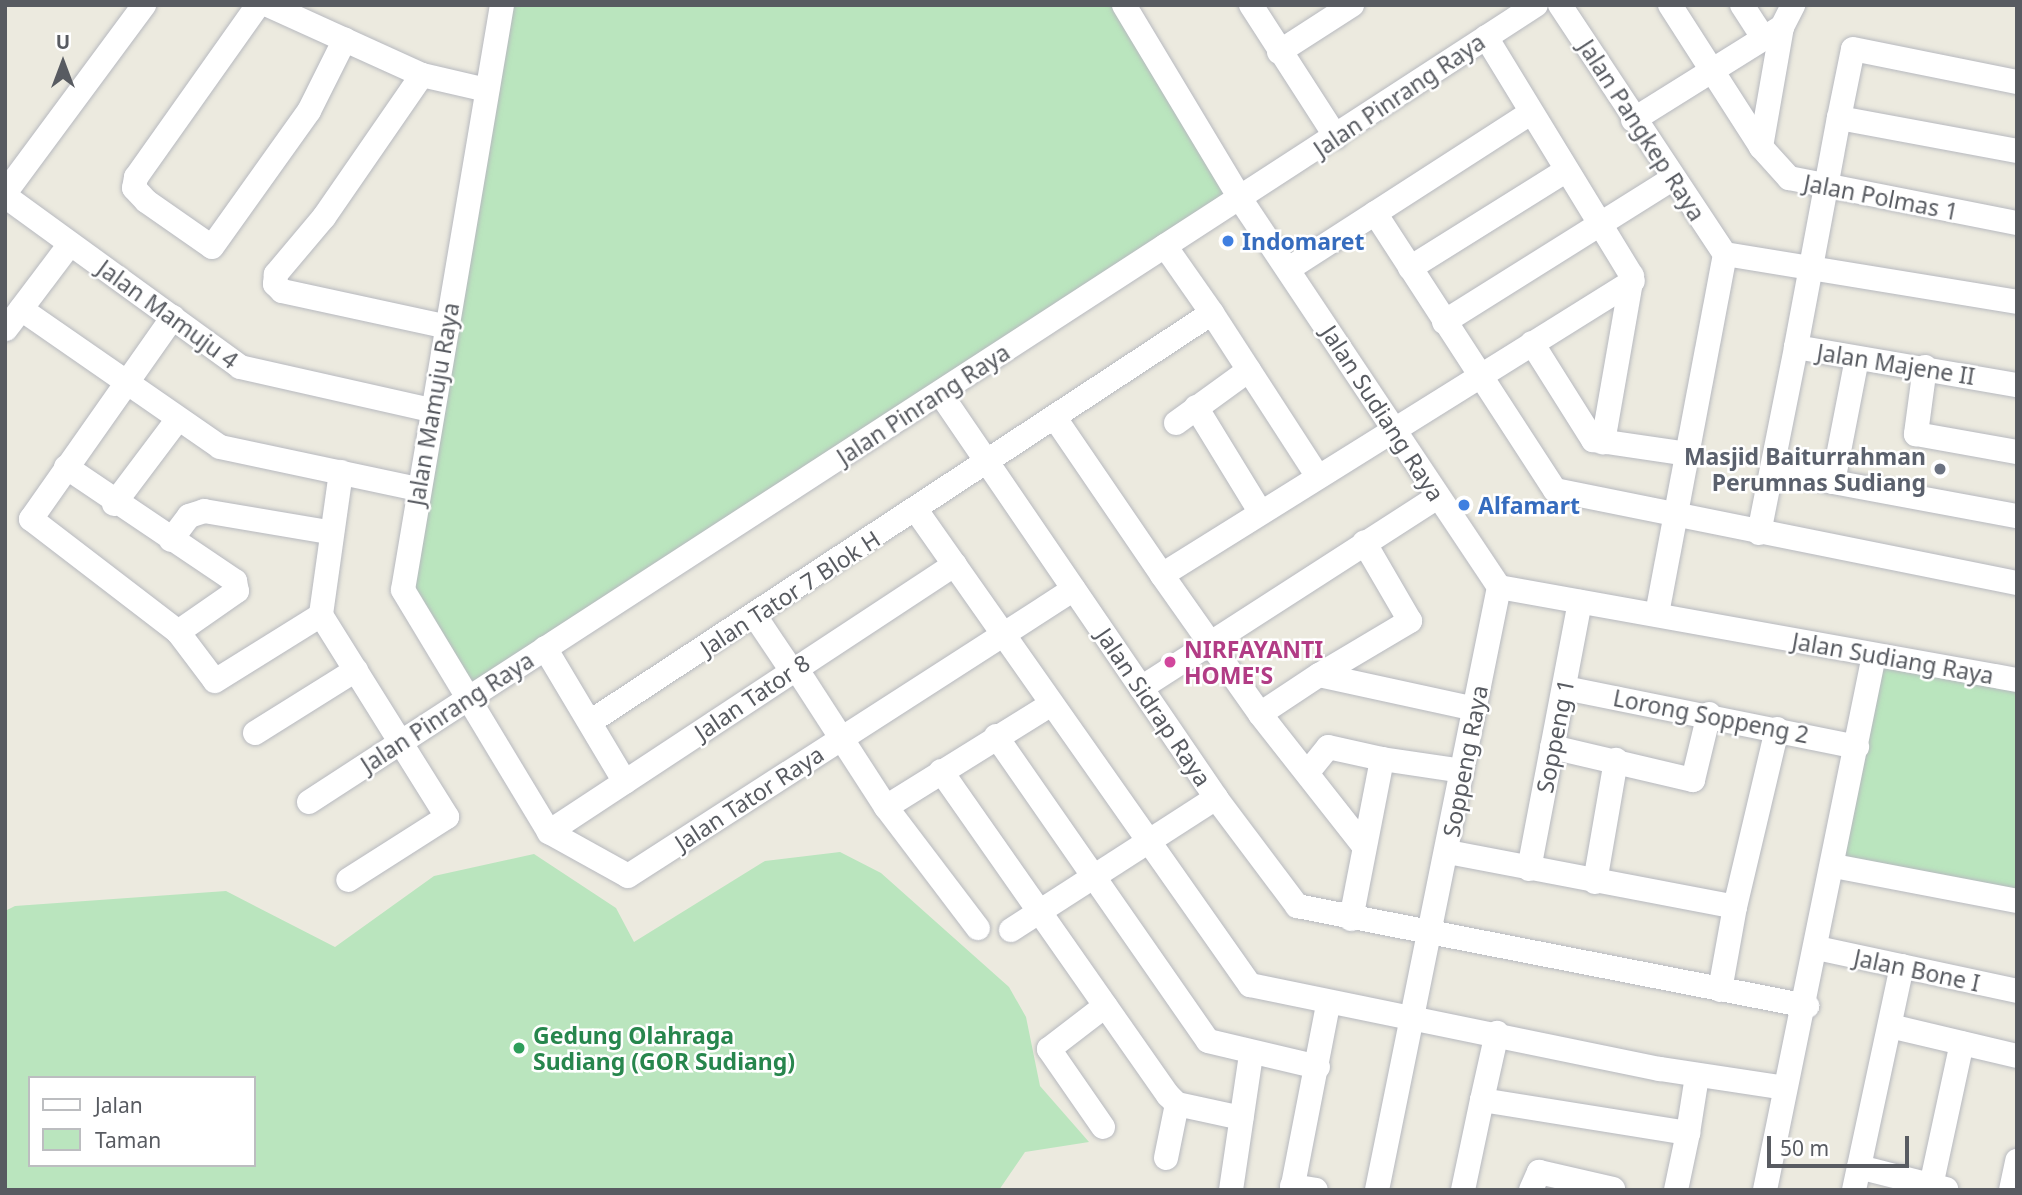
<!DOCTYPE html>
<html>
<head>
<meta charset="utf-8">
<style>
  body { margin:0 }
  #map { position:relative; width:2022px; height:1195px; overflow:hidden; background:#eceadf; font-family:"Noto Sans",sans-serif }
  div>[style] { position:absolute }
  .green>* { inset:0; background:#bae5be }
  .roads { filter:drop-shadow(0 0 2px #b7b9bf) drop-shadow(0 0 2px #b7b9bf) }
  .minor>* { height:24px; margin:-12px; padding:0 12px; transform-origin:12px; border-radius:12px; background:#fff }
  .dots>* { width:19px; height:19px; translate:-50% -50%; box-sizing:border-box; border:4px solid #fff; border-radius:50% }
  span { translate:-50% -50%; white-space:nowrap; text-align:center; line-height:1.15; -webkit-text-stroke:5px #fff; paint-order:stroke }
  .street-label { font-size:23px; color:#585b61 }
  .shop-label { font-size:23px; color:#366cbe; font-weight:700 }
  .left { translate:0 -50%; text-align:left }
  .worship-label { font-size:23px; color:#5b616d; font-weight:700 }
  .right { translate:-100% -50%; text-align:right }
  .hotel-label { font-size:23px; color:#b23c85; font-weight:700 }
  .leisure-label { font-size:23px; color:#27864d; font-weight:700 }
  .frame { position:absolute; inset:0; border:7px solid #585b61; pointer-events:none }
  .legend { position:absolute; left:28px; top:1076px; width:228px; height:91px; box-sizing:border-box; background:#fff; border:2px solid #bcbdc0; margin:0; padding:9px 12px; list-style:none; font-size:21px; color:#585b61 }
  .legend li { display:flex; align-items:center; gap:14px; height:35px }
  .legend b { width:35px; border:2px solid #bcbdc0 }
  .north { position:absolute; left:28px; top:28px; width:70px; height:70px; -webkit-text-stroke:5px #fff; paint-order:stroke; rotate:0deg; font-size:19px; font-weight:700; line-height:28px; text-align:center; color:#585b61 }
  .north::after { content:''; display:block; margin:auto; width:24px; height:32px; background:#585b61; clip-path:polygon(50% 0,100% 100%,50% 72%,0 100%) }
  .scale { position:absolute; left:1767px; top:1136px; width:142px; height:32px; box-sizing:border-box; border:4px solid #585b61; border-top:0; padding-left:9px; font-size:21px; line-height:24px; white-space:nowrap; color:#585b61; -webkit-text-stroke:5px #fff; paint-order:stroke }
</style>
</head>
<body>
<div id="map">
  <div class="green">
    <i style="clip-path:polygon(502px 5px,1124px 5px,1241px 200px,472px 701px,403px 579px)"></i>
    <i style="clip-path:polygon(1874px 655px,2017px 680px,2017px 901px,1834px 866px)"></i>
    <i style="clip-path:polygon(evenodd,840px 852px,881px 873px,1009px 987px,1026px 1017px,1040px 1086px,1089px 1142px,1025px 1152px,999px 1190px,5px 1190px,5px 911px,15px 906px,226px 891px,335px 947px,434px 876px,534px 854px,616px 908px,634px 942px,765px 861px,840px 852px,30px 1078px,254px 1078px,254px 1165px,30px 1165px,30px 1078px)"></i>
  </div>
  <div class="roads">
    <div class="minor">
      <i style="left:258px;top:5px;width:211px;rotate:125.3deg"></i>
      <i style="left:136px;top:177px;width:11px;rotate:100deg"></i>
      <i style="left:134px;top:188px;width:18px;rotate:47deg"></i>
      <i style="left:146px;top:201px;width:80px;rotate:34.9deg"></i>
      <i style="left:212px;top:247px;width:167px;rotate:-54.5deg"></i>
      <i style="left:309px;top:111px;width:80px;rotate:-63.4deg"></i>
      <i style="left:268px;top:5px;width:169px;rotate:24.4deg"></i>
      <i style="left:422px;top:75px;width:173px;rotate:124.6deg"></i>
      <i style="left:324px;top:217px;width:75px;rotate:130.1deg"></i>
      <i style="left:276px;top:274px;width:10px;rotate:96deg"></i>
      <i style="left:275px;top:284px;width:10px;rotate:45deg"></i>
      <i style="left:282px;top:291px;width:170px;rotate:12.2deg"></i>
      <i style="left:502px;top:5px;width:593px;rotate:99.61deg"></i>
      <i style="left:403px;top:590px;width:283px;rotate:58.9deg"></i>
      <i style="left:549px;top:832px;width:90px;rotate:29.1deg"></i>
      <i style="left:628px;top:876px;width:530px;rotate:-32.76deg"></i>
      <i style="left:1124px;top:5px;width:227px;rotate:59deg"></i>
      <i style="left:1241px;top:200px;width:465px;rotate:56.3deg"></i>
      <i style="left:1499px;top:587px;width:526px;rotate:10.18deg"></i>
      <i style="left:1251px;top:5px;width:157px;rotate:57.2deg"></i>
      <i style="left:1560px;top:5px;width:299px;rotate:56.5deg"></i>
      <i style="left:1670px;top:5px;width:169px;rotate:57.3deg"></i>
      <i style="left:1761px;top:147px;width:42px;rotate:47.9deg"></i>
      <i style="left:1789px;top:178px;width:232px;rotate:11.2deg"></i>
      <i style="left:1742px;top:5px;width:38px;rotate:57deg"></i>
      <i style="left:1486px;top:37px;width:280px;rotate:58.6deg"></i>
      <i style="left:1632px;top:276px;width:169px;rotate:99.9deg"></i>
      <i style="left:1279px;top:52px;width:87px;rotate:-32.8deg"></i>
      <i style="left:422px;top:75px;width:67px;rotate:13deg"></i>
      <i style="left:1839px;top:118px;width:70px;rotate:-78.5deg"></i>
      <i style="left:1853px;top:49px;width:167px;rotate:11.4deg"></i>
      <i style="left:1633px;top:120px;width:176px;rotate:-32deg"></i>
      <i style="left:1782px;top:27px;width:25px;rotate:-63deg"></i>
      <i style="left:1761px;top:147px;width:122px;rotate:-80.1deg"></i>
      <i style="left:5px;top:193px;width:234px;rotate:-53.5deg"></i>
      <i style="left:5px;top:196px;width:291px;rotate:36deg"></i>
      <i style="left:240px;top:367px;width:196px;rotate:12.7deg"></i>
      <i style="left:1375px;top:213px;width:330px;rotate:57deg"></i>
      <i style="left:1555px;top:490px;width:471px;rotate:11.4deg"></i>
      <i style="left:1165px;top:246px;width:82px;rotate:55deg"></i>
      <i style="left:1725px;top:254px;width:296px;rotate:9.3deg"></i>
      <i style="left:1290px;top:268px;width:284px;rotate:-32.8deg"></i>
      <i style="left:1410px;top:268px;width:183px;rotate:-32deg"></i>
      <i style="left:21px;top:309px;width:242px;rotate:34.7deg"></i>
      <i style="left:220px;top:447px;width:202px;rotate:12deg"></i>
      <i style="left:173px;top:317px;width:247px;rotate:125.1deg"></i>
      <i style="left:31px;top:519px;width:185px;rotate:37.5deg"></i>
      <i style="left:178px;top:632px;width:61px;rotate:52.9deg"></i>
      <i style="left:215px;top:681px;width:125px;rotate:-31.9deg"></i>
      <i style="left:1444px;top:322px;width:269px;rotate:-32.1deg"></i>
      <i style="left:6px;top:329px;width:106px;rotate:-53deg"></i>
      <i style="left:1532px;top:343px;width:115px;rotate:57.8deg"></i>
      <i style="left:1593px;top:440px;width:97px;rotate:8.3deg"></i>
      <i style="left:1796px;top:347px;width:233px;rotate:-79.4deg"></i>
      <i style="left:1839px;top:118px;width:181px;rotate:10.5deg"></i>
      <i style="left:1925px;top:367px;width:68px;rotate:97.7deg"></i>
      <i style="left:1916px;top:434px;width:103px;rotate:10.1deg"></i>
      <i style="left:940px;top:393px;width:490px;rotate:55.7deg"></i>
      <i style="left:1216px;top:798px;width:135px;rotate:53.1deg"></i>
      <i style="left:1297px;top:906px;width:520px;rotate:11.09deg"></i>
      <i style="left:1196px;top:407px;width:121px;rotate:58.5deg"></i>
      <i style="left:1055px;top:418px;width:190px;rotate:55.7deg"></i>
      <i style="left:1162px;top:575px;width:555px;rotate:-31.97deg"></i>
      <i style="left:1176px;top:423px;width:90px;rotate:-36deg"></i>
      <i style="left:66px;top:467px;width:204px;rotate:34deg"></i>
      <i style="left:235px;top:581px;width:10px;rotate:79deg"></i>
      <i style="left:237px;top:591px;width:72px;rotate:145.2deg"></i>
      <i style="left:1774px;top:468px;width:61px;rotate:13.3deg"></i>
      <i style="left:1833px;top:482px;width:125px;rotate:-79deg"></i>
      <i style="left:341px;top:472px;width:144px;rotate:98deg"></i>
      <i style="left:321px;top:615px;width:238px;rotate:58deg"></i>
      <i style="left:447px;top:817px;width:117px;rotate:147.5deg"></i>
      <i style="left:1833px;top:482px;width:187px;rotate:10.5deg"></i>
      <i style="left:114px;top:504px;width:106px;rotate:-53deg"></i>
      <i style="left:916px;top:510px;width:581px;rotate:54.89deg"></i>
      <i style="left:1250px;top:985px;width:419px;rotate:11.6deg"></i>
      <i style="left:1660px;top:1069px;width:126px;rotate:8.6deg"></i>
      <i style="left:1759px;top:533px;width:190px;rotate:-78.7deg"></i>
      <i style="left:1796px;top:347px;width:224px;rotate:9.8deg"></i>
      <i style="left:171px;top:540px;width:30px;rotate:-53deg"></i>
      <i style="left:189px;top:516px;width:16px;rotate:-18deg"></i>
      <i style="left:204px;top:511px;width:126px;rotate:9.6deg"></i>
      <i style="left:1162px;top:575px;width:170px;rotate:54.8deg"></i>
      <i style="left:1260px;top:714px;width:71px;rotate:-33.5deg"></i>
      <i style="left:1319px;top:675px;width:160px;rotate:12.3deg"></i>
      <i style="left:1657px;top:614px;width:366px;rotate:-79.3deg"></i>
      <i style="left:755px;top:616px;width:66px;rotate:56.1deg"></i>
      <i style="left:545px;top:648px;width:156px;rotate:59.2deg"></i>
      <i style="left:796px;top:668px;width:166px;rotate:57.1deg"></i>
      <i style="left:886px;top:807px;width:152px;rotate:52.8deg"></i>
      <i style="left:1319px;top:675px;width:106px;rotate:-30.7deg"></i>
      <i style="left:1410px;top:621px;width:91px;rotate:-120.2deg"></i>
      <i style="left:1141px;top:688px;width:352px;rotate:-32.8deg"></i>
      <i style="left:1565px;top:688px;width:298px;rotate:11.4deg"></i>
      <i style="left:1260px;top:714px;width:167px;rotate:51.8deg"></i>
      <i style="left:590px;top:722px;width:744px;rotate:-33.33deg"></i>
      <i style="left:1212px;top:313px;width:192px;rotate:57.1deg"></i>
      <i style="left:255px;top:733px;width:119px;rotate:-32deg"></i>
      <i style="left:996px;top:736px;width:371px;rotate:55.2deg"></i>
      <i style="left:1208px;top:1041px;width:113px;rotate:13.3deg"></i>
      <i style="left:1552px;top:747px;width:145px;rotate:13.2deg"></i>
      <i style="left:1693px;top:780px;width:68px;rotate:-76.4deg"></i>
      <i style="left:941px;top:771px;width:396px;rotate:55deg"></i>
      <i style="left:1168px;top:1095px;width:13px;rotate:45deg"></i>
      <i style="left:1177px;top:1104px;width:66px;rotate:12.3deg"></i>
      <i style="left:1308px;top:772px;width:32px;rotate:-51deg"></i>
      <i style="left:1328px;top:747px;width:55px;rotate:12.5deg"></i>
      <i style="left:309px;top:802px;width:1463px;rotate:-33.01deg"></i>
      <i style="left:886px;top:807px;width:191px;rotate:-31.9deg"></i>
      <i style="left:549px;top:832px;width:486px;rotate:-33.4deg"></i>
      <i style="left:1448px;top:852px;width:292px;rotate:10.8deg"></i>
      <i style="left:1735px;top:907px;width:183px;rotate:-76.7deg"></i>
      <i style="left:1834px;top:866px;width:186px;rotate:10.8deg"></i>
      <i style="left:1529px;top:869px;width:272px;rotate:-79.2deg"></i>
      <i style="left:1595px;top:882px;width:124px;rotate:-80.2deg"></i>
      <i style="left:1351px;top:919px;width:163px;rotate:-79deg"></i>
      <i style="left:1382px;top:759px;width:81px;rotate:8.5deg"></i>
      <i style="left:1011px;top:930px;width:244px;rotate:-32.8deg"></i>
      <i style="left:1817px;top:948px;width:205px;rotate:12.1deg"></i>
      <i style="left:1720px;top:990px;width:84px;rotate:-79.8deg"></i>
      <i style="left:1890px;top:1026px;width:130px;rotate:13.3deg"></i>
      <i style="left:1482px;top:1100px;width:69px;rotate:-77.4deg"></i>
      <i style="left:1103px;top:1127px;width:95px;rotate:-124.7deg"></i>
      <i style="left:1049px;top:1049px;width:71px;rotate:-37.5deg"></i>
      <i style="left:1166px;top:1158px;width:55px;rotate:-78.5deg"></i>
      <i style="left:1859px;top:1167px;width:90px;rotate:14.2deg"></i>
      <i style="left:1292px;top:1186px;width:24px;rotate:9deg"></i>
      <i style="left:1931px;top:1186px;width:146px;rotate:-77.8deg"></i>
      <i style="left:1231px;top:1190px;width:137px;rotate:-81.6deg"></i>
      <i style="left:1292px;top:1190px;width:189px;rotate:-79deg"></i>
      <i style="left:1377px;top:1190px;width:615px;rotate:-78.56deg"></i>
      <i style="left:1463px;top:1190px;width:92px;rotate:-78.1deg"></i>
      <i style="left:1482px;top:1100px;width:209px;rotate:9.1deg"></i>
      <i style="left:1688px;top:1133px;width:58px;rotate:-81deg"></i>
      <i style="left:1531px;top:1190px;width:20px;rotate:-66deg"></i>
      <i style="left:1539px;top:1172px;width:76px;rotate:12.9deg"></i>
      <i style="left:1676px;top:1190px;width:58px;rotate:-78.1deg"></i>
      <i style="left:1765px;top:1190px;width:546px;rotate:-78.48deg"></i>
      <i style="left:1854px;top:1190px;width:229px;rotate:-77.9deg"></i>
      <i style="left:2011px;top:1190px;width:30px;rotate:-78deg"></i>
    </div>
  </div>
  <div class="dots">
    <i style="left:1228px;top:241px;background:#3f7fe0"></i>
    <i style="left:1940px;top:469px;background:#6b7280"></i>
    <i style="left:1464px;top:505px;background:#3f7fe0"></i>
    <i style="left:1170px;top:662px;background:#d1479c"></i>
    <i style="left:519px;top:1048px;background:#2e9e5b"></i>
  </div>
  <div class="street-label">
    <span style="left:1399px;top:95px;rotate:-34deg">Jalan Pinrang Raya</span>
    <span style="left:1642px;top:130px;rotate:57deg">Jalan Pangkep Raya</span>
    <span style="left:1881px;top:197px;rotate:11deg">Jalan Polmas 1</span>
    <span style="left:168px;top:314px;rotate:36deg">Jalan Mamuju 4</span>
    <span style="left:1896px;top:364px;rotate:9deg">Jalan Majene II</span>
    <span style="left:433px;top:404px;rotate:-80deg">Jalan Mamuju Raya</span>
    <span style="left:923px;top:404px;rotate:-33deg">Jalan Pinrang Raya</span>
    <span style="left:1383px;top:413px;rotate:57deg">Jalan Sudiang Raya</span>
    <span style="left:790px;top:593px;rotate:-33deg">Jalan Tator 7 Blok H</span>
    <span style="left:1893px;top:658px;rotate:10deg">Jalan Sudiang Raya</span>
    <span style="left:752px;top:697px;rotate:-34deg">Jalan Tator 8</span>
    <span style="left:1154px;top:707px;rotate:56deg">Jalan Sidrap Raya</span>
    <span style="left:447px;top:712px;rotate:-33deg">Jalan Pinrang Raya</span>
    <span style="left:1711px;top:716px;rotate:11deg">Lorong Soppeng 2</span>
    <span style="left:1555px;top:736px;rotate:-79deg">Soppeng 1</span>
    <span style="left:1465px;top:761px;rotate:-79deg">Soppeng Raya</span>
    <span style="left:749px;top:798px;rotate:-33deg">Jalan Tator Raya</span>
    <span style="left:1917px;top:970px;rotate:12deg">Jalan Bone I</span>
  </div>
  <div class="shop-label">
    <span class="left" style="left:1242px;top:241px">Indomaret</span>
    <span class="left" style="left:1478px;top:505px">Alfamart</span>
  </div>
  <div class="worship-label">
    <span class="right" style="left:1926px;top:469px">Masjid Baiturrahman<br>Perumnas Sudiang</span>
  </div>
  <div class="hotel-label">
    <span class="left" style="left:1184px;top:662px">NIRFAYANTI<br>HOME'S</span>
  </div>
  <div class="leisure-label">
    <span class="left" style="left:533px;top:1048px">Gedung Olahraga<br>Sudiang (GOR Sudiang)</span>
  </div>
  <div class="frame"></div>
  <ul class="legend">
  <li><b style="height:9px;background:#fff"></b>Jalan</li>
  <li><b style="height:19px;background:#bae5be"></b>Taman</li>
  </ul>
  <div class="north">U</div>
  <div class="scale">50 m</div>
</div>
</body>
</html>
